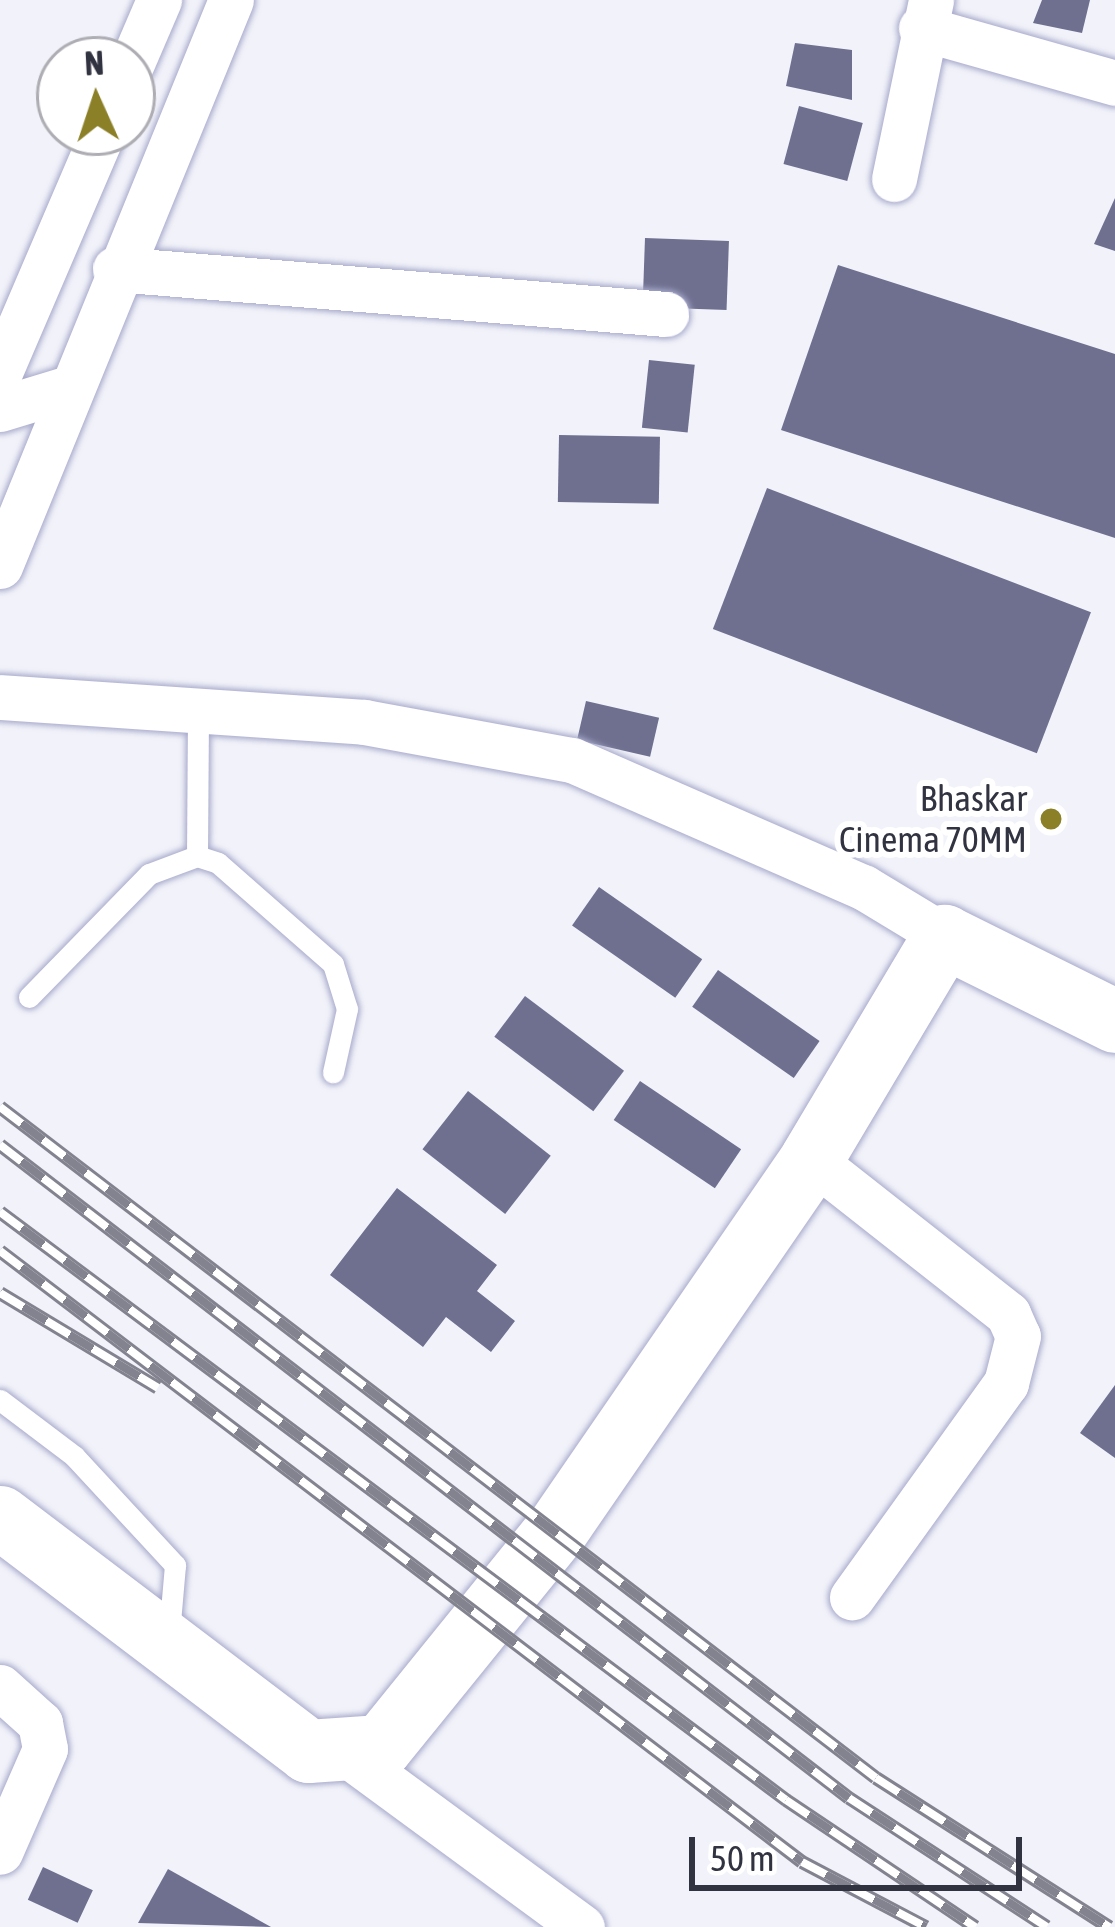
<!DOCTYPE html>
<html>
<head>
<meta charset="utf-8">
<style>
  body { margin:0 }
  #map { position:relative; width:1115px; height:1927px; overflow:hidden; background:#f2f3fa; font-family:"Asap Condensed",sans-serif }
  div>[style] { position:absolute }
  .building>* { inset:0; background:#6f7090; transform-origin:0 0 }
  .roads { filter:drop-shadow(0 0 3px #a7a9cb) drop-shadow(0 0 3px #a7a9cb) }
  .lane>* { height:21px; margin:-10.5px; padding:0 10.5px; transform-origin:10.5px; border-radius:10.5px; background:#fff }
  .street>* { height:45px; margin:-22.5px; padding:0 22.5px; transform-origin:22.5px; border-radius:22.5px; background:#fff }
  .secondary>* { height:63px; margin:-31.5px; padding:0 31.5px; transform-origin:31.5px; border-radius:31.5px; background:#fff }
  .rail>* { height:14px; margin-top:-7px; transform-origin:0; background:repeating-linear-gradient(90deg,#fff 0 27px,#82838e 0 54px); box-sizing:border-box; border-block:3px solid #82838e }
  .dots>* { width:33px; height:33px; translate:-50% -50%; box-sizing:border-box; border:6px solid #fff; border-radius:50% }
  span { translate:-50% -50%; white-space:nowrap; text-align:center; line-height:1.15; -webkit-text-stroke:12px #fff; paint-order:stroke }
  .poi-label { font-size:36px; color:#323341 }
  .right { translate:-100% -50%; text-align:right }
  .north { position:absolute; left:36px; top:36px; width:120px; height:120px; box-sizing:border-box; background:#fff; border:3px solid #adadb3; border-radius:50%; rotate:357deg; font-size:33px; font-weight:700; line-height:48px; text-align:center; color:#323341 }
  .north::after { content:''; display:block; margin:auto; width:42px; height:54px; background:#8b8027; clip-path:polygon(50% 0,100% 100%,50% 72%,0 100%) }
  .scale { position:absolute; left:689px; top:1837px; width:333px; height:54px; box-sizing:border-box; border:6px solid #323341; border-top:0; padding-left:15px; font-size:36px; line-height:42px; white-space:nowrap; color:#323341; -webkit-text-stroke:9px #fff; paint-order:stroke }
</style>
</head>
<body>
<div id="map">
  <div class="building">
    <i style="clip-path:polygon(1042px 0,1090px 0,1082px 33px,1033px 23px)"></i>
    <i style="clip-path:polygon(795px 43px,852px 50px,852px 100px,786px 86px)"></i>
    <i style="left:799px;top:106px;width:66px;height:60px;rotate:15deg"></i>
    <i style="clip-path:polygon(1115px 198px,1115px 251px,1094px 244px)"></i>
    <i style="left:645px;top:238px;width:84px;height:69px;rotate:2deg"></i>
    <i style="clip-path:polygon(838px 265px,1115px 354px,1115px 538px,781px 430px)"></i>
    <i style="left:649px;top:360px;width:46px;height:68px;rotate:6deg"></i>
    <i style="left:559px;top:435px;width:101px;height:67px;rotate:1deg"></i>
    <i style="left:767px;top:488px;width:347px;height:151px;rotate:21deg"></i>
    <i style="left:586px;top:701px;width:75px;height:40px;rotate:13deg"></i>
    <i style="left:599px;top:887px;width:126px;height:47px;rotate:35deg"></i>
    <i style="left:718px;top:970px;width:124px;height:45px;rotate:35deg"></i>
    <i style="left:525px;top:996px;width:124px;height:51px;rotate:37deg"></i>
    <i style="left:640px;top:1081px;width:122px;height:47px;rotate:34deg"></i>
    <i style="left:468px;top:1091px;width:105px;height:74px;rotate:38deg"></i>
    <i style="clip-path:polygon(397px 1188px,497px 1265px,477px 1291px,515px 1321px,491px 1352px,446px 1317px,423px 1347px,330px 1275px)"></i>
    <i style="clip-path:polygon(1115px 1385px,1115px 1458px,1080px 1433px)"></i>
    <i style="left:43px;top:1867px;width:55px;height:36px;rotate:25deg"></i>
    <i style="clip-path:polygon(168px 1869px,271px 1927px,138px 1923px)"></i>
  </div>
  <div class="roads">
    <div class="lane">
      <i style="left:197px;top:856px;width:147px;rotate:-89.6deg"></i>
      <i style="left:29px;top:997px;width:172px;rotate:-45.7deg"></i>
      <i style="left:149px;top:874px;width:51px;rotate:-20.6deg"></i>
      <i style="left:197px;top:856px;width:22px;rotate:18deg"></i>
      <i style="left:218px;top:863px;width:153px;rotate:41.3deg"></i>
      <i style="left:333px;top:964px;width:47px;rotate:72.7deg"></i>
      <i style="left:347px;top:1009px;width:65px;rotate:102.5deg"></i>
      <i style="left:0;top:1400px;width:93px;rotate:37.1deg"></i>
      <i style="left:74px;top:1456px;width:149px;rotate:47.2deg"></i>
      <i style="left:175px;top:1565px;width:69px;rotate:95deg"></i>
    </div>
    <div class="street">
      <i style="left:921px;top:28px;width:202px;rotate:15.8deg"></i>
      <i style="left:132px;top:63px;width:69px;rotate:-66.8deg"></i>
      <i style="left:894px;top:179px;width:183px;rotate:-78.3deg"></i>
      <i style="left:115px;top:269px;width:553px;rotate:4.67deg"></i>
      <i style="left:0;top:372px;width:261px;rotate:-66.8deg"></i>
      <i style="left:0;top:409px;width:72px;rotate:-16.9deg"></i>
      <i style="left:0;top:566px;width:611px;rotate:-67.8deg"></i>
      <i style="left:0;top:697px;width:365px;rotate:3.9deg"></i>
      <i style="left:364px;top:722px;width:211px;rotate:10.4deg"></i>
      <i style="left:572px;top:760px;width:318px;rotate:23.6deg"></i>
      <i style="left:863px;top:887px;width:95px;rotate:31.2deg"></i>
      <i style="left:811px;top:1159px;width:251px;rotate:38.2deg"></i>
      <i style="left:1008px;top:1314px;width:24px;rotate:66deg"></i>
      <i style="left:1018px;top:1336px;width:49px;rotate:104.3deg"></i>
      <i style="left:1006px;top:1383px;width:264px;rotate:125.7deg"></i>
      <i style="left:0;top:1687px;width:54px;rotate:42deg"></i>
      <i style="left:40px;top:1723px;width:26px;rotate:79deg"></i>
      <i style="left:45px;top:1749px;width:112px;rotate:113.6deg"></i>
      <i style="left:349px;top:1756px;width:289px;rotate:36.3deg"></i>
    </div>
    <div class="secondary">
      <i style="left:0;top:1517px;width:387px;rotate:37.2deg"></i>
      <i style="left:308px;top:1751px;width:73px;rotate:-3.9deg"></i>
      <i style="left:381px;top:1746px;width:279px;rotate:-51deg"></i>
      <i style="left:557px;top:1529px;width:449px;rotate:-55.5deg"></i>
      <i style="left:811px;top:1159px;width:260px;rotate:-59.2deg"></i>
      <i style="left:944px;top:936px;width:191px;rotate:26.4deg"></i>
    </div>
  </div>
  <div class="rail">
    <i style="left:0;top:1107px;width:1103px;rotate:37.45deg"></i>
    <i style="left:876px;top:1778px;width:277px;rotate:32.6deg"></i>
    <i style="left:0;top:1145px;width:1071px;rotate:37.57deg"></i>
    <i style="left:849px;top:1798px;width:236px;rotate:33.1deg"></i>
    <i style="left:0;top:1212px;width:982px;rotate:36.8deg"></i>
    <i style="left:786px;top:1800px;width:228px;rotate:33.9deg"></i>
    <i style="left:0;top:1251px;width:1008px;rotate:37.3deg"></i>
    <i style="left:802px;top:1862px;width:140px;rotate:27.7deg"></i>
    <i style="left:0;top:1293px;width:184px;rotate:31deg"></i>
  </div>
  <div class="dots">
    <i style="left:1051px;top:819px;background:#8b8027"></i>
  </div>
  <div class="poi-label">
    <span class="right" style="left:1027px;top:819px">Bhaskar<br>Cinema 70MM</span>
  </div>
  <div class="north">N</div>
  <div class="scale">50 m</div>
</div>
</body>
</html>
